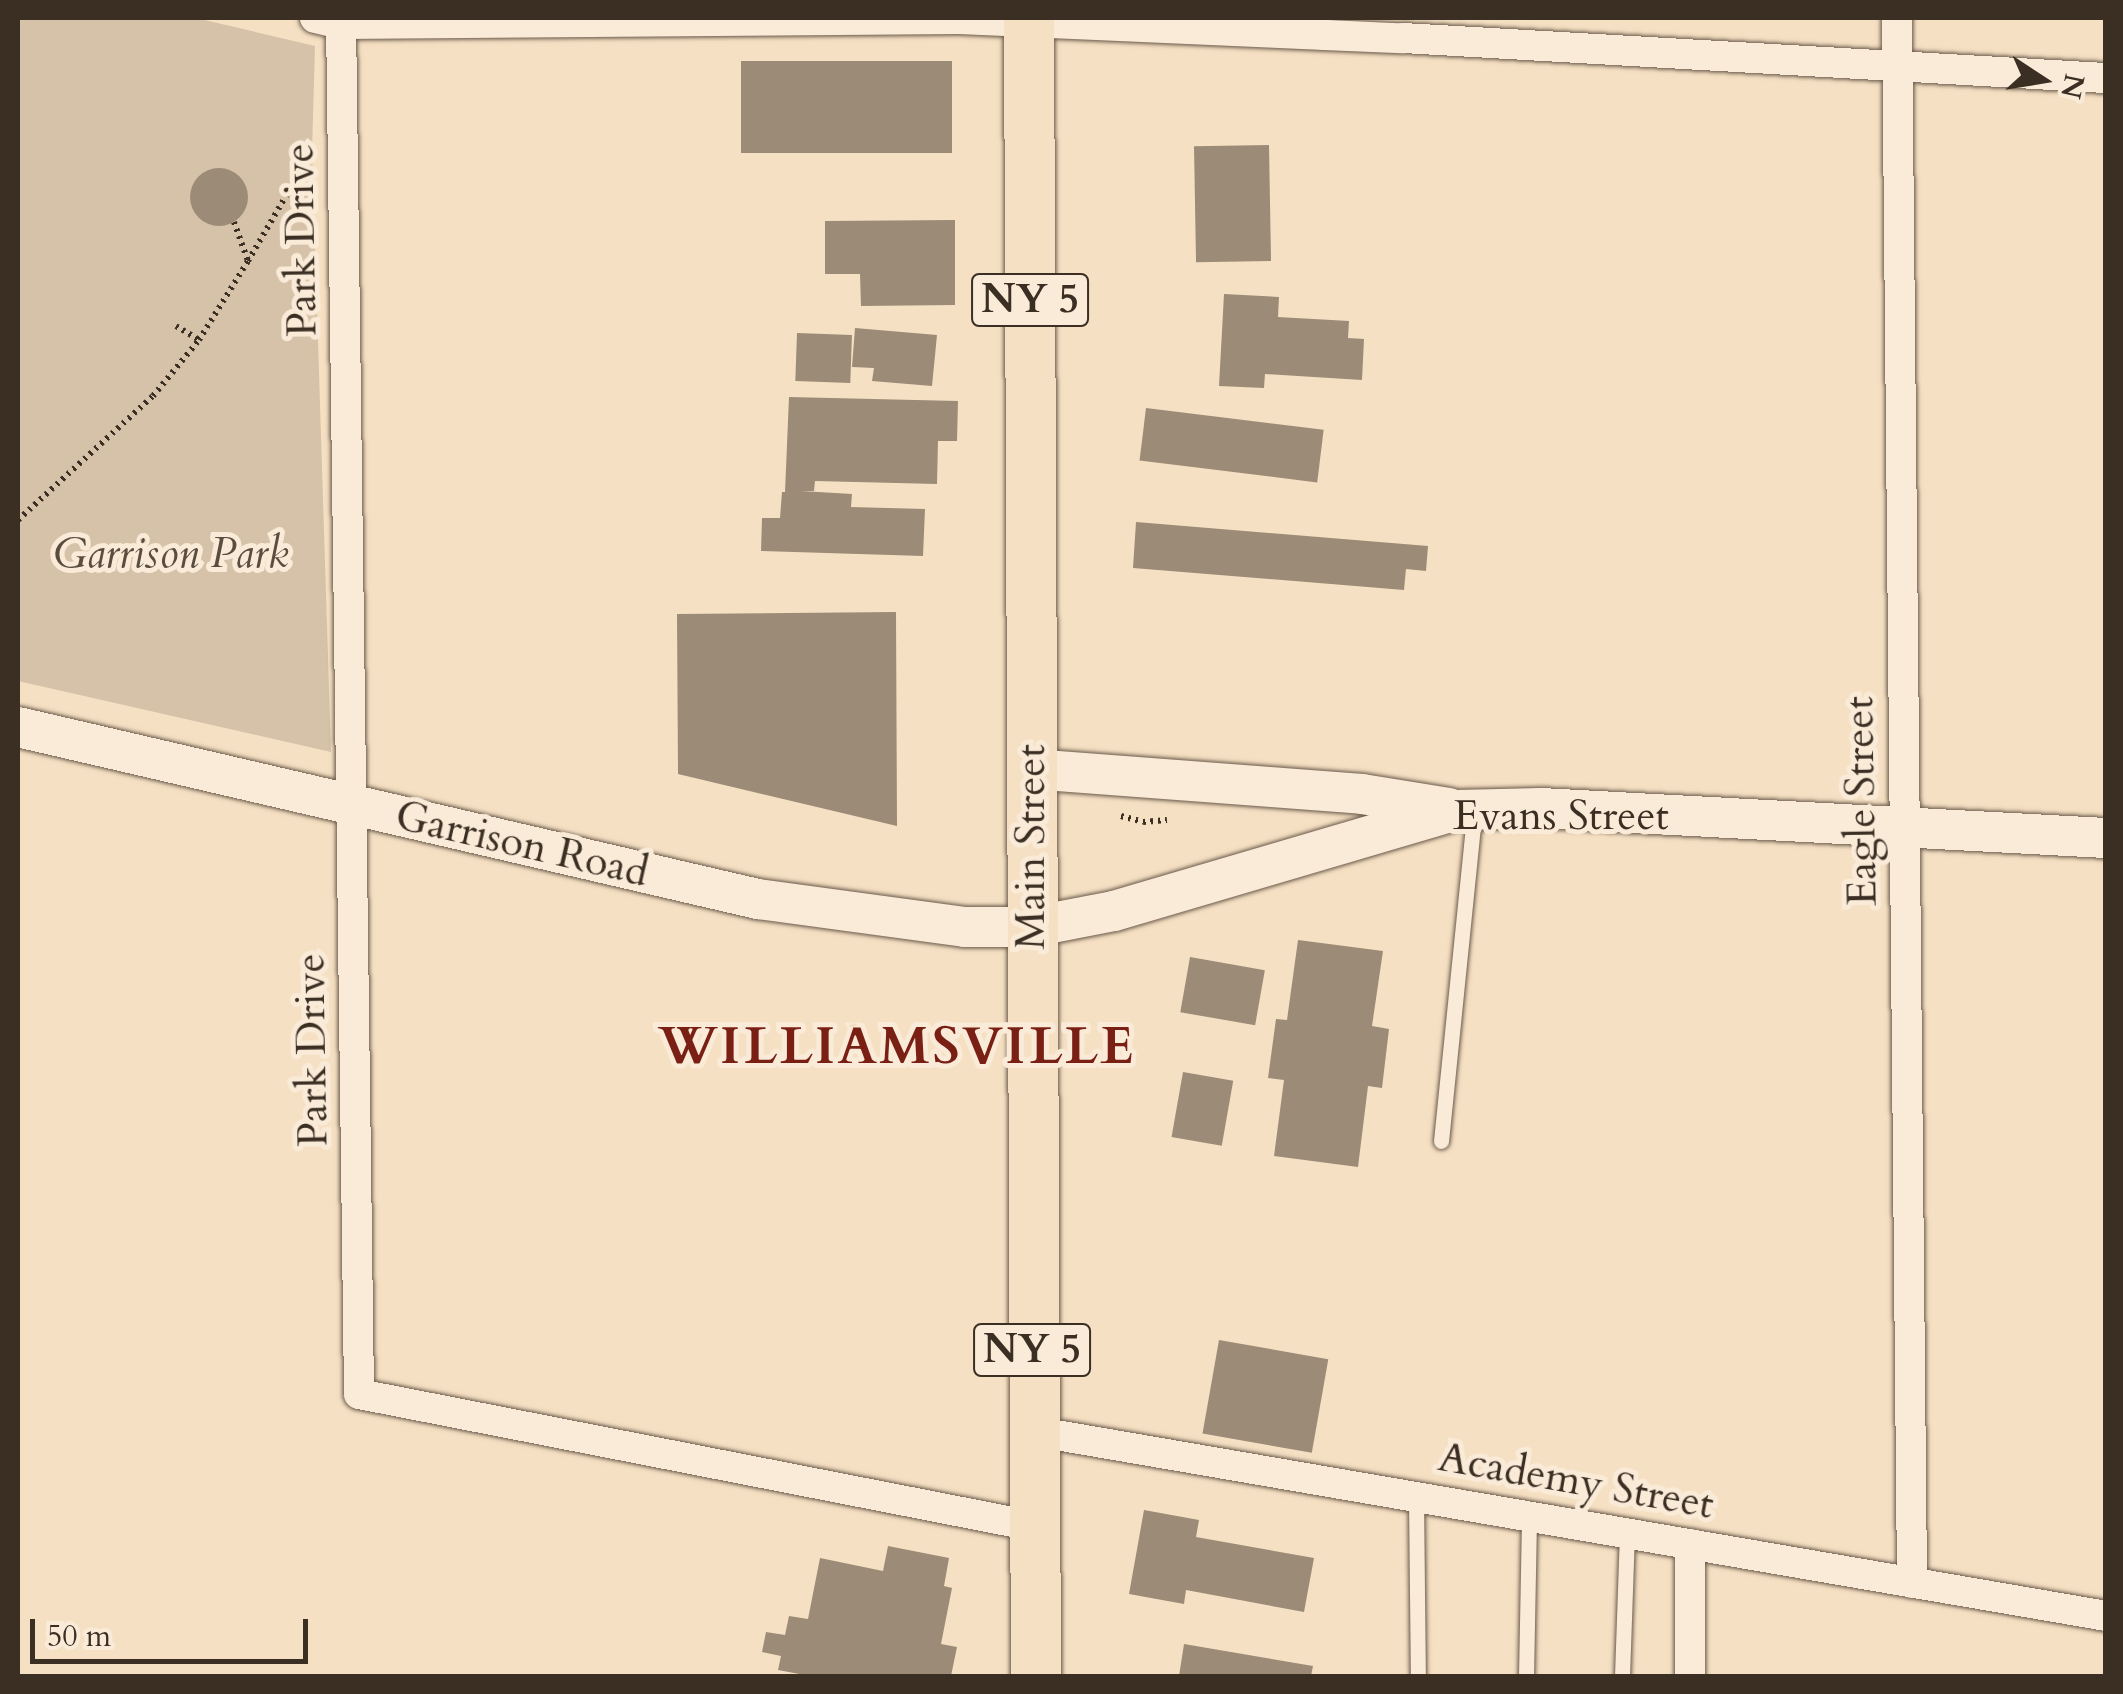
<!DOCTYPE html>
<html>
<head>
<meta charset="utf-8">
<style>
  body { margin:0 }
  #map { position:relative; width:2123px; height:1694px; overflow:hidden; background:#f6e0c3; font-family:Cardo,serif }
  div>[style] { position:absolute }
  .green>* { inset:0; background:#d6c2a8 }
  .building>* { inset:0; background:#9c8b76; transform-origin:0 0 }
  .round { border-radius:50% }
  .path>* { height:6px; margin-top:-3px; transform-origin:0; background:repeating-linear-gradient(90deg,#3b2e23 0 2.5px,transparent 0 7.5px) }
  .roads { filter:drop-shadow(0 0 2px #6a5a4b) drop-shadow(0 0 2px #6a5a4b) }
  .service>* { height:15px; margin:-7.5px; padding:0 7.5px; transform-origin:7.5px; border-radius:7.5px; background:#f9ebd8 }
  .minor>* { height:30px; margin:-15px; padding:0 15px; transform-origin:15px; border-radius:15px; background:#f9ebd8 }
  .tertiary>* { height:40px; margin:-20px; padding:0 20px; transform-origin:20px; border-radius:20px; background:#f9ebd8 }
  .primary>* { height:50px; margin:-25px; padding:0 25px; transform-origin:25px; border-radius:25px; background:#f6e0c3 }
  span { translate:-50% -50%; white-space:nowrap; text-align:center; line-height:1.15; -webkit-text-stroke:10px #f9ebd8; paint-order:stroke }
  .shield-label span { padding:2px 8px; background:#f9ebd8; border:2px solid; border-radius:8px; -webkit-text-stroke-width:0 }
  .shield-label { font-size:40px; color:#3b2e23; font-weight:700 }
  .street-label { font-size:42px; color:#3b2e23 }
  .park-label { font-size:42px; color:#5a4c3e; font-style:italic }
  .district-label { font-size:52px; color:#7a1f14; font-weight:700; letter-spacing:2.5px }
  .frame { position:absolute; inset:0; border:20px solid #3b2e23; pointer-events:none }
  .north { position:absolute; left:1993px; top:30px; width:100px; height:100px; -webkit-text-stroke:8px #f9ebd8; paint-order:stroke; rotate:102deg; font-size:28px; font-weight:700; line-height:40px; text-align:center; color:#3b2e23 }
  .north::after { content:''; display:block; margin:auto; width:35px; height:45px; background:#3b2e23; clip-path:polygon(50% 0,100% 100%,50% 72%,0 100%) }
  .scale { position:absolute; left:30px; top:1619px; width:278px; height:45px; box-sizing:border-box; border:5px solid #3b2e23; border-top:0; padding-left:12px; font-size:30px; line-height:35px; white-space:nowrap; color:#3b2e23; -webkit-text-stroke:8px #f9ebd8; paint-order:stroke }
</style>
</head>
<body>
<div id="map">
  <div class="green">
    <i style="clip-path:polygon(18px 18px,196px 18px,315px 46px,312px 151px,331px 752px,18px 681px)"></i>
  </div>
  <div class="building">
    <i style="left:741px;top:61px;width:211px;height:92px"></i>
    <i style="left:1269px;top:145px;width:116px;height:75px;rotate:89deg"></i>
    <i class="round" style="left:190px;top:168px;width:58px;height:58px"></i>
    <i style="clip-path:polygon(955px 220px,955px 305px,861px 306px,860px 274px,825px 274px,825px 221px)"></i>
    <i style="clip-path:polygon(1224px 294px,1279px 297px,1278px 317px,1349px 321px,1348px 338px,1364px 339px,1362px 380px,1265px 374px,1264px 388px,1219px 386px)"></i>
    <i style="clip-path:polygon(855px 328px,937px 335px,932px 386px,872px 381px,874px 368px,852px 367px)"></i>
    <i style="left:797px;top:333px;width:55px;height:48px;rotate:2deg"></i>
    <i style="clip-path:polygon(789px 397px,958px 401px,957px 441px,938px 441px,937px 484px,815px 481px,814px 491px,801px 491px,852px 494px,851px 507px,925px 509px,923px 556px,761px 551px,762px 518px,780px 518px,782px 492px,785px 492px)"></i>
    <i style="left:1146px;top:408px;width:179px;height:53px;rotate:7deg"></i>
    <i style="clip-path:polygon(1136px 522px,1428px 546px,1426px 571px,1406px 569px,1404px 590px,1133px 568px)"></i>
    <i style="clip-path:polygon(896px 612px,897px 826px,678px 774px,677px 614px)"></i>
    <i style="clip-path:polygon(1298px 940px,1383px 951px,1372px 1026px,1389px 1029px,1382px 1088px,1368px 1086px,1358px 1167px,1274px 1156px,1284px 1080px,1268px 1078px,1276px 1019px,1287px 1020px)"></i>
    <i style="left:1190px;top:957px;width:76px;height:56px;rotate:10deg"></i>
    <i style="left:1183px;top:1072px;width:51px;height:66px;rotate:10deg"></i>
    <i style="left:1219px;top:1340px;width:111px;height:95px;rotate:10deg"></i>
    <i style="clip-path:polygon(1144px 1510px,1199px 1520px,1196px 1537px,1314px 1558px,1304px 1612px,1186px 1590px,1184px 1604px,1129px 1594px)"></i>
    <i style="clip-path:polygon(888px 1546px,949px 1558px,944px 1586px,952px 1588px,941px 1644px,957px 1647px,951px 1676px,810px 1676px,778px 1670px,781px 1656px,762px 1652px,766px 1632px,785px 1635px,789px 1616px,808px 1619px,820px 1558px,883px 1571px)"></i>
    <i style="clip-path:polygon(1184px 1644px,1313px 1666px,1311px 1676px,1179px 1676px)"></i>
  </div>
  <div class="path">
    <i style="left:234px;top:222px;width:41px;rotate:70.3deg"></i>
    <i style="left:248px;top:261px;width:121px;rotate:-59.8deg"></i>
    <i style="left:176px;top:326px;width:27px;rotate:31deg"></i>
    <i style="left:199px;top:340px;width:93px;rotate:-58.2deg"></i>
    <i style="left:18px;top:520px;width:183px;rotate:-42.6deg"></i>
    <i style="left:153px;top:396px;width:72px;rotate:-50.6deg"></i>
    <i style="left:1121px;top:816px;width:23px;rotate:15deg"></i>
    <i style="left:1143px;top:822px;width:24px;rotate:-5deg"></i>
  </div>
  <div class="roads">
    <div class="service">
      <i style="left:1441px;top:1141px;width:329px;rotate:-84.2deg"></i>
      <i style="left:1416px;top:1497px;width:179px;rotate:89.4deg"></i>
      <i style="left:1526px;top:1676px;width:160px;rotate:-88.9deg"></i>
      <i style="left:1622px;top:1676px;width:143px;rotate:-88deg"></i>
    </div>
    <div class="minor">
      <i style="left:315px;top:18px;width:27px;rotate:13deg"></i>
      <i style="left:341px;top:24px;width:618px;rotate:-0.46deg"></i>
      <i style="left:959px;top:19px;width:444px;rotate:2.5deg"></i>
      <i style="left:1403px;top:38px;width:704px;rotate:3.26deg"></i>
      <i style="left:341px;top:18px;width:1376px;rotate:89.25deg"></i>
      <i style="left:359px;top:1394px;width:687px;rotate:11.08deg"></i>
      <i style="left:1897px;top:18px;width:1565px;rotate:89.45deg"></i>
      <i style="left:1033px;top:1431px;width:1089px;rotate:9.78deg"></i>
      <i style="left:1690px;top:1544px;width:132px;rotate:90deg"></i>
    </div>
    <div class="tertiary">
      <i style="left:18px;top:727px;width:760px;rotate:13.09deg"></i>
      <i style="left:758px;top:899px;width:209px;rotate:7.7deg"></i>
      <i style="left:965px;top:927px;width:66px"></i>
      <i style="left:1031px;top:927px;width:85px;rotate:-10.9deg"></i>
      <i style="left:1114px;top:911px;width:358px;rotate:-16.4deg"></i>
      <i style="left:1457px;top:810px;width:84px;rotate:-1.4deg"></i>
      <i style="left:1541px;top:808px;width:566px;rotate:3.04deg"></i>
      <i style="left:1031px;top:769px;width:332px;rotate:4.3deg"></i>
      <i style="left:1362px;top:794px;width:88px;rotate:9.1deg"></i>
    </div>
    <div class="primary">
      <i style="left:1029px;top:18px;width:1658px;rotate:89.76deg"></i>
    </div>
  </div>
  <div class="shield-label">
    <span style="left:1030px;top:300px">NY 5</span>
    <span style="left:1032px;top:1350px">NY 5</span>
  </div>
  <div class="street-label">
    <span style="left:301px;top:240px;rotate:-91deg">Park Drive</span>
    <span style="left:1861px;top:801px;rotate:-91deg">Eagle Street</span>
    <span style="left:1561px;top:816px">Evans Street</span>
    <span style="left:522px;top:844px;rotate:13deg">Garrison Road</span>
    <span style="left:1031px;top:847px;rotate:-90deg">Main Street</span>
    <span style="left:312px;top:1050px;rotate:-91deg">Park Drive</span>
    <span style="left:1576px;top:1481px;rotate:10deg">Academy Street</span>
  </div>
  <div class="park-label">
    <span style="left:171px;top:554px">Garrison Park</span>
  </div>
  <div class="district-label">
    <span style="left:897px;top:1048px">WILLIAMSVILLE</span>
  </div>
  <div class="frame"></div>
  <div class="north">N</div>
  <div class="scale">50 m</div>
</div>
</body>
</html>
